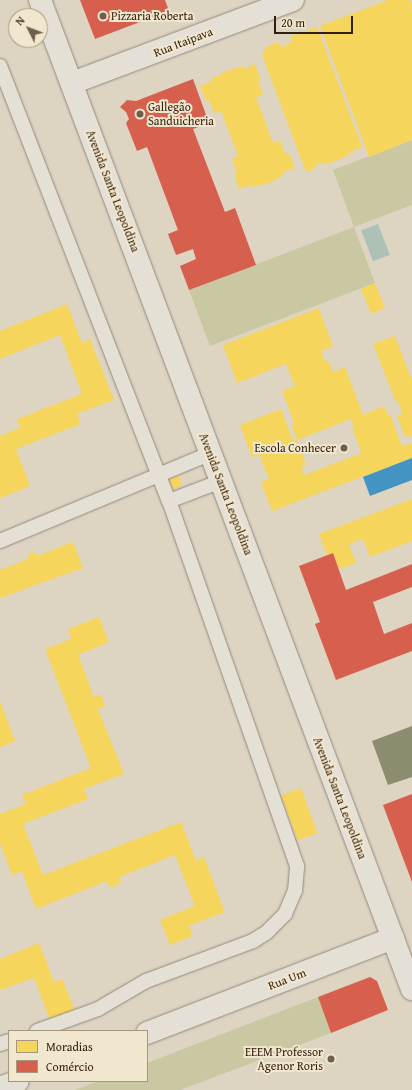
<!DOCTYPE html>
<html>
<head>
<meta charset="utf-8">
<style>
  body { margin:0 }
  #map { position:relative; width:412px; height:1090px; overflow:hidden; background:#ddd4c1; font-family:"Gentium Book Plus",serif }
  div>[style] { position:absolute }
  .green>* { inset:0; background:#cac8a3 }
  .water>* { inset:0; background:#adc1b6; transform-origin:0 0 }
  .homes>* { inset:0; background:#f6d55c; transform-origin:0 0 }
  .shops>* { inset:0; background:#d6604d }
  .schools>* { inset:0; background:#4393c3 }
  .industry>* { inset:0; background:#8c8c6e }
  .roads { filter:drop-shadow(0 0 1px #92897c) drop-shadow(0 0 1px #92897c) }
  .lane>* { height:14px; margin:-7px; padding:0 7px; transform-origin:7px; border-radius:7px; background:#e5e0d5 }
  .street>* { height:22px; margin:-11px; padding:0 11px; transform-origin:11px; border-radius:11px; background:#e5e0d5 }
  .secondary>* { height:22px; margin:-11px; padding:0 11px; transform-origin:11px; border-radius:11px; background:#e5e0d5 }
  .dots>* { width:11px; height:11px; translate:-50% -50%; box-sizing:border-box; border:2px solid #f1e6ce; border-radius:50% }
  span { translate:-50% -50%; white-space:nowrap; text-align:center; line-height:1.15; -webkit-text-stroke:4px #f1e6ce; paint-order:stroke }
  .poi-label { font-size:12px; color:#341e0c }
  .left { translate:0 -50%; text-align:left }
  .right { translate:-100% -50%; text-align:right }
  .street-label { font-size:12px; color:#341e0c }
  .legend { position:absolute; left:8px; top:1030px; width:140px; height:52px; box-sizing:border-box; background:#f1e6ce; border:1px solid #a59680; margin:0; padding:5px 7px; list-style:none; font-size:12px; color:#341e0c }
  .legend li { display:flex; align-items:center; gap:8px; height:20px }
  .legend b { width:20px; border:1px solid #a59680 }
  .north { position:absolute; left:8px; top:8px; width:40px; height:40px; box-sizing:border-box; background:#f1e6ce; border:1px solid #a59680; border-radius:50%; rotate:312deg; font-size:11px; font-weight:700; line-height:16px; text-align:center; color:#341e0c }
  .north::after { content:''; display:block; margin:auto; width:14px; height:18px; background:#6f5e4b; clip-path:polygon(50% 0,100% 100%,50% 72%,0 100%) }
  .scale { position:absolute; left:274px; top:16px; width:79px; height:18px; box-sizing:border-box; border:2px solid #341e0c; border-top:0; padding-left:5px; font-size:12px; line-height:14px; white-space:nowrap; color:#341e0c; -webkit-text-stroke:3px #f1e6ce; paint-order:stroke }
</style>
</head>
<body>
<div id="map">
  <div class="green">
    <i style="clip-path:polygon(412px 140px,412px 205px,354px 227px,375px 283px,210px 346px,189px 290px,354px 227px,333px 170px)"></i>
    <i style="clip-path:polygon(318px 997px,331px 1033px,180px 1090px,75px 1090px,99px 1081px,147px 1081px,147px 1063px)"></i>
  </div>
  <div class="water">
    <i style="left:378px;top:224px;width:33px;height:18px;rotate:69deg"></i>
  </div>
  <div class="homes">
    <i style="clip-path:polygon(388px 0,410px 0,412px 4px,412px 140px,369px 157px,320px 26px)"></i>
    <i style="clip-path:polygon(317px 27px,362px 147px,349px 153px,350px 155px,324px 165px,323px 162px,315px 165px,316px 168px,306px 172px,262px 55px,266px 47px,279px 42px,281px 47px,292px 42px,290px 37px)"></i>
    <i style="clip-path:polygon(255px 64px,261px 80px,258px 81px,263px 95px,256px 97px,273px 143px,280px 140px,285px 154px,289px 153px,295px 168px,283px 172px,284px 175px,269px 183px,252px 187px,251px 185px,239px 189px,234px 174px,237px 173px,232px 159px,238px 156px,221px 111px,214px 113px,209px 100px,206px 101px,200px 86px,212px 81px,211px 79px,226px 71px,243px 66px,244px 69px)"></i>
    <i style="left:375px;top:283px;width:27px;height:15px;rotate:68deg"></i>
    <i style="clip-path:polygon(67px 304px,82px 343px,90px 339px,114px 400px,77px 414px,81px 424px,16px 449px,30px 486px,0 498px,0 436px,20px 428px,17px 419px,82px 394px,60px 335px,0 359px,0 331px)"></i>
    <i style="clip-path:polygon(evenodd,319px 308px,333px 347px,321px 351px,325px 362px,329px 361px,333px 372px,345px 367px,363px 415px,384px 406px,388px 415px,390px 414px,402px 446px,412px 443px,412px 458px,272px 511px,261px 482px,269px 479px,259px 454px,252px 457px,240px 425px,281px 409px,293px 441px,297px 440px,291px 424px,294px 423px,282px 391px,295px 386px,286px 364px,237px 383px,223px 345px,319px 308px,351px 419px,354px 428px,352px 429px,362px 453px,304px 475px,301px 467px,306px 465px,297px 440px,351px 419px)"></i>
    <i style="clip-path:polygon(395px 336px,412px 380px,412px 439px,410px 435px,405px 437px,397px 416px,402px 414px,398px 401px,396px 402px,373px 344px)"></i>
    <i style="clip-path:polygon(179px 476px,182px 485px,173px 489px,169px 479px)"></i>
    <i style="clip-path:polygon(412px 499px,412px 541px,370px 557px,363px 539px,349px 544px,356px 563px,339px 569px,333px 553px,327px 555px,319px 534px)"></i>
    <i style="clip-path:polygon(73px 542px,83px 568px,0 598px,0 570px,28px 559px,27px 555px,36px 552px,37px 556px)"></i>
    <i style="clip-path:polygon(99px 617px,109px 642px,78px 655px,94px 697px,100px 694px,103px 700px,105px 706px,98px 709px,124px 774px,84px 789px,88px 799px,23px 824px,43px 875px,181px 822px,196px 861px,204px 857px,225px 912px,189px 926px,193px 936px,170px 945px,160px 920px,195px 906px,175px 855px,119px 877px,121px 883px,110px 888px,107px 881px,36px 909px,22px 871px,12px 875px,0 843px,0 814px,26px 804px,22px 795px,91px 768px,45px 649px,71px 639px,68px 629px)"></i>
    <i style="clip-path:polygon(0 701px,15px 741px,0 747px)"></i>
    <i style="left:301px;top:788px;width:48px;height:21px;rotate:70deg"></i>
    <i style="clip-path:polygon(39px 943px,54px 982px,62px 979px,75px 1010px,50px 1020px,34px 978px,0 990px,0 959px)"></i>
  </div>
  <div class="shops">
    <i style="clip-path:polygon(80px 0,165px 0,169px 11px,95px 39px)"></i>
    <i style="clip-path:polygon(193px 79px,209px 123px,193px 129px,225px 212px,235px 208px,256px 265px,189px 290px,180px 266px,196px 259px,193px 249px,176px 255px,168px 234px,178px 230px,147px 147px,137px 151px,126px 123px,129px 119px,126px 112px,120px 107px,127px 100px,136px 101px)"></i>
    <i style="clip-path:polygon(333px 553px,346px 590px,412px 564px,412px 587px,373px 602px,384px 634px,412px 623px,412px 651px,336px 680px,315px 624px,320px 622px,299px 566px)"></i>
    <i style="clip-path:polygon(412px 794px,412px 882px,383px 805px)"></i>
    <i style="clip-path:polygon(370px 977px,377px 981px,388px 1010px,331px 1033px,318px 997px)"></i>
  </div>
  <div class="schools">
    <i style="clip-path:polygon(412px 458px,412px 480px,370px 496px,363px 477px)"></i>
  </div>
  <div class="industry">
    <i style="clip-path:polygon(412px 726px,412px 777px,388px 785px,372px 741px)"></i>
  </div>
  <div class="roads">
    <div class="lane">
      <i style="left:0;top:66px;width:467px;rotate:68.8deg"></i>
      <i style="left:0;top:541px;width:229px;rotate:-22.6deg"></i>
      <i style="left:37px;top:1031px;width:65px;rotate:-19.8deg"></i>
      <i style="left:98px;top:1009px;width:56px;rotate:-30.3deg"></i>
      <i style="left:146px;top:981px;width:114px;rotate:-20.5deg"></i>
      <i style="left:253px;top:941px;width:15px;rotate:-32deg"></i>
      <i style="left:266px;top:933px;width:27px;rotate:-45deg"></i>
      <i style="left:285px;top:914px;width:25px;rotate:-67deg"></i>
      <i style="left:295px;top:891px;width:25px;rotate:-85deg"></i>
      <i style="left:297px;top:866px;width:387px;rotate:-109.3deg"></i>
      <i style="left:169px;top:501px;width:56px;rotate:-21deg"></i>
      <i style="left:0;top:1044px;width:9px;rotate:-18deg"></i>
    </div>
    <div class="street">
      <i style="left:72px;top:83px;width:236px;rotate:-20.6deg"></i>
      <i style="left:147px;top:1033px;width:264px;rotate:-21.1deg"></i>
      <i style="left:0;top:1088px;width:19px;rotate:-21deg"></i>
    </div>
    <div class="secondary">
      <i style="left:40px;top:0;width:1057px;rotate:69.39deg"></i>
    </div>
  </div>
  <div class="dots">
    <i style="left:103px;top:16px;background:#6f5e4b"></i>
    <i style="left:140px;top:114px;background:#6f5e4b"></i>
    <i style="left:344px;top:448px;background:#6f5e4b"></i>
    <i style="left:331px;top:1059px;background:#6f5e4b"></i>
  </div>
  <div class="poi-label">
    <span class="left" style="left:111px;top:16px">Pizzaria Roberta</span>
    <span class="left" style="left:148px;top:114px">Gallegão<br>Sanduicheria</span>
    <span class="right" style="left:336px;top:448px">Escola Conhecer</span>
    <span class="right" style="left:323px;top:1059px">EEEM Professor<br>Agenor Roris</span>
  </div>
  <div class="street-label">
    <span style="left:183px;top:42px;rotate:-21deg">Rua Itaipava</span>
    <span style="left:113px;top:191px;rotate:69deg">Avenida Santa Leopoldina</span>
    <span style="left:226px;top:494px;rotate:69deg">Avenida Santa Leopoldina</span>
    <span style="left:340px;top:798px;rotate:69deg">Avenida Santa Leopoldina</span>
    <span style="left:287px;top:979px;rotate:-21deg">Rua Um</span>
  </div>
  <ul class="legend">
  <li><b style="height:11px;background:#f6d55c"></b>Moradias</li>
  <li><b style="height:11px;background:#d6604d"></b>Comércio</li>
  </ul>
  <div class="north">N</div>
  <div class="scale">20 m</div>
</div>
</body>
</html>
